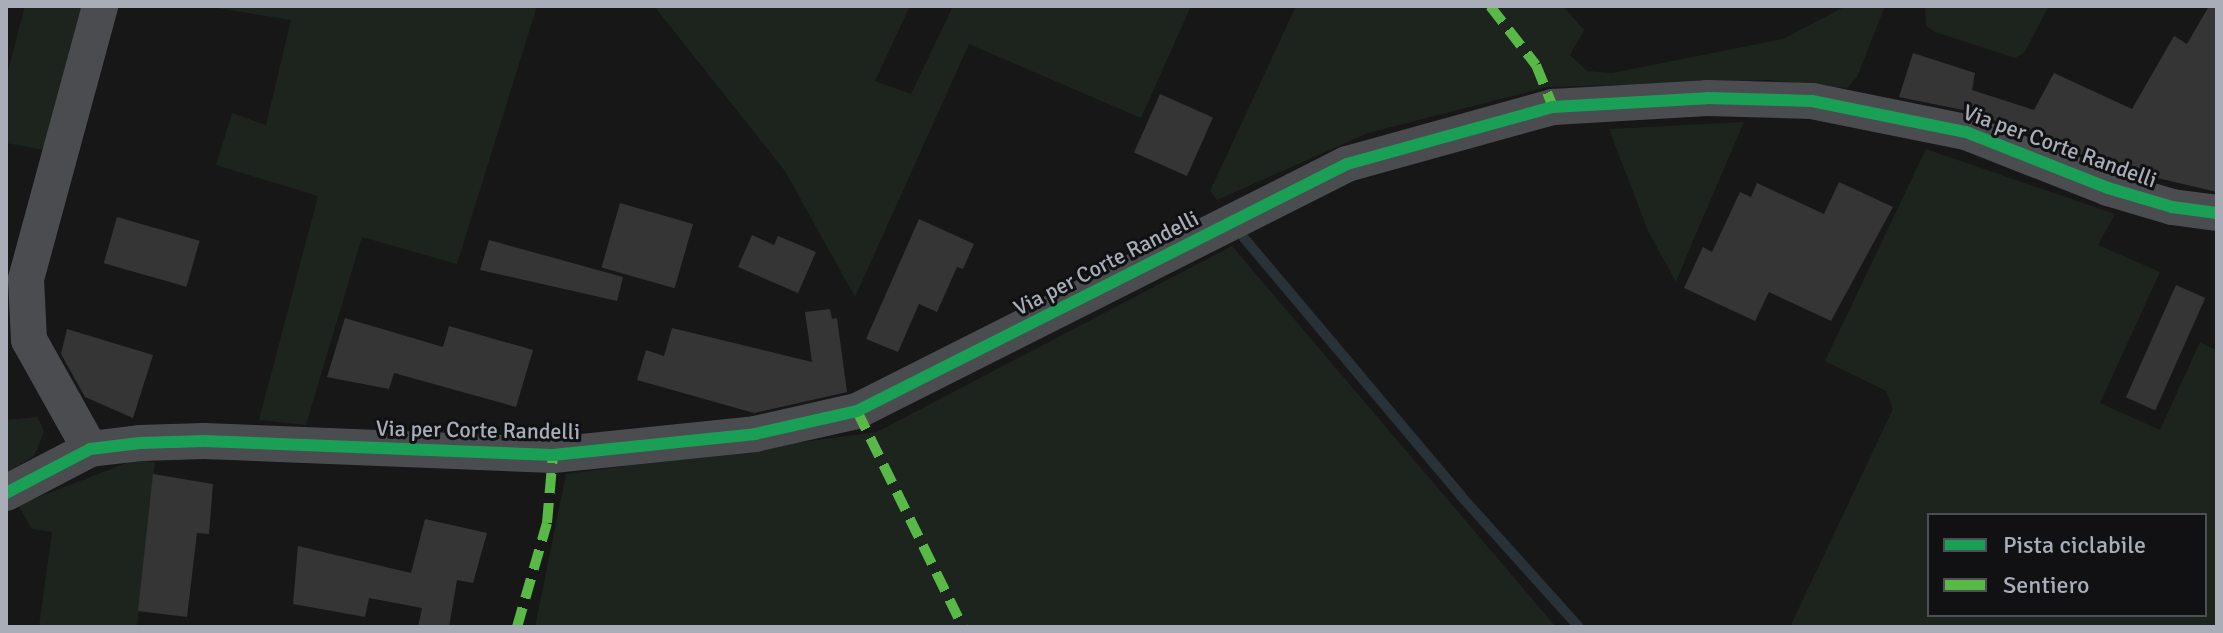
<!DOCTYPE html>
<html>
<head>
<meta charset="utf-8">
<style>
  body { margin:0 }
  #map { position:relative; width:2223px; height:633px; overflow:hidden; background:#171717; font-family:Signika,sans-serif }
  div>[style] { position:absolute }
  .green>* { inset:0; background:#1d241e }
  .stream>* { height:10px; margin:-5px; padding:0 5px; transform-origin:5px; border-radius:5px; background:#2a3239 }
  .building>* { inset:0; background:#353536; transform-origin:0 0 }
  .minor>* { height:36px; margin:-18px; padding:0 18px; transform-origin:18px; border-radius:18px; background:#4b4c50 }
  .quiet>* { height:10px; margin-top:-5px; transform-origin:0; background:repeating-linear-gradient(90deg,#58b947 0 20px,transparent 0 30px) }
  .cycleway>* { height:12px; margin:-6px; padding:0 6px; transform-origin:6px; border-radius:6px; background:#1a9f57 }
  span { translate:-50% -50%; white-space:nowrap; text-align:center; line-height:1.15; -webkit-text-stroke:6px #111113; paint-order:stroke }
  .street-label { font-size:22px; color:#a8adb8 }
  .frame { position:absolute; inset:0; border:8px solid #a8adb8; pointer-events:none }
  .legend { position:absolute; left:1927px; top:513px; width:280px; height:104px; box-sizing:border-box; background:#111113; border:2px solid #4d4f55; margin:0; padding:10px 14px; list-style:none; font-size:24px; color:#a8adb8 }
  .legend li { display:flex; align-items:center; gap:16px; height:40px }
  .legend b { width:40px; border:2px solid #4d4f55 }
</style>
</head>
<body>
<div id="map">
  <div class="green">
    <i style="clip-path:polygon(25px 6px,82px 6px,45px 150px,6px 143px,6px 79px)"></i>
    <i style="clip-path:polygon(206px 6px,537px 6px,457px 264px,362px 237px,306px 425px,259px 420px,318px 196px,216px 165px,232px 113px,266px 125px,291px 20px)"></i>
    <i style="clip-path:polygon(654px 6px,910px 6px,875px 81px,911px 94px,953px 6px,1191px 6px,1141px 118px,969px 44px,855px 297px,785px 171px)"></i>
    <i style="clip-path:polygon(1296px 6px,1563px 6px,1584px 30px,1570px 55px,1587px 71px,1612px 73px,1783px 39px,1846px 6px,1885px 6px,1857px 77px,1847px 88px,1768px 80px,1547px 87px,1368px 133px,1217px 200px,1210px 191px)"></i>
    <i style="clip-path:polygon(1925px 6px,2049px 6px,2024px 53px,2015px 58px,1935px 32px,1926px 26px)"></i>
    <i style="clip-path:polygon(1744px 122px,1692px 243px,1676px 282px,1648px 231px,1609px 129px)"></i>
    <i style="clip-path:polygon(evenodd,1926px 149px,2115px 214px,2098px 245px,2160px 272px,2100px 403px,2160px 430px,2200px 342px,2217px 351px,2217px 627px,1790px 627px,1893px 409px,1886px 391px,1825px 361px,1926px 149px,1929px 515px,2205px 515px,2205px 615px,1929px 615px,1929px 515px)"></i>
    <i style="clip-path:polygon(1232px 246px,1556px 627px,535px 627px,566px 474px,877px 432px)"></i>
    <i style="clip-path:polygon(38px 417px,44px 432px,34px 456px,6px 473px,6px 420px)"></i>
    <i style="clip-path:polygon(134px 460px,155px 462px,137px 627px,39px 627px,52px 532px,32px 529px,18px 505px)"></i>
  </div>
  <div class="stream">
    <i style="left:1244px;top:238px;width:337px;rotate:49.9deg"></i>
    <i style="left:1461px;top:496px;width:176px;rotate:48deg"></i>
  </div>
  <div class="building">
    <i style="clip-path:polygon(2209px 6px,2217px 6px,2217px 192px,2115px 168px,1973px 112px,1899px 97px,1913px 53px,1975px 73px,1972px 90px,2034px 110px,2054px 73px,2132px 109px,2174px 36px,2187px 44px)"></i>
    <i style="left:1160px;top:94px;width:58px;height:64px;rotate:24deg"></i>
    <i style="clip-path:polygon(1839px 182px,1893px 207px,1831px 321px,1769px 292px,1755px 321px,1684px 288px,1703px 247px,1712px 252px,1740px 192px,1751px 197px,1757px 183px,1824px 214px)"></i>
    <i style="left:620px;top:203px;width:76px;height:67px;rotate:16deg"></i>
    <i style="left:117px;top:217px;width:86px;height:48px;rotate:16deg"></i>
    <i style="clip-path:polygon(919px 219px,974px 244px,963px 269px,957px 267px,937px 312px,919px 304px,898px 352px,866px 339px)"></i>
    <i style="clip-path:polygon(752px 235px,774px 245px,778px 236px,816px 252px,798px 293px,738px 267px)"></i>
    <i style="clip-path:polygon(489px 240px,623px 277px,617px 301px,480px 270px)"></i>
    <i style="left:2176px;top:285px;width:32px;height:123px;rotate:24deg"></i>
    <i style="clip-path:polygon(830px 309px,832px 319px,837px 318px,847px 392px,754px 413px,637px 380px,646px 350px,664px 356px,672px 328px,812px 362px,805px 312px)"></i>
    <i style="clip-path:polygon(345px 318px,443px 347px,449px 326px,533px 350px,516px 407px,394px 373px,389px 389px,327px 377px)"></i>
    <i style="clip-path:polygon(67px 329px,153px 355px,133px 418px,85px 397px,61px 354px)"></i>
    <i style="clip-path:polygon(153px 474px,213px 484px,209px 534px,197px 533px,187px 617px,138px 611px)"></i>
    <i style="clip-path:polygon(425px 519px,487px 533px,473px 583px,457px 580px,449px 627px,418px 627px,422px 608px,369px 598px,365px 617px,293px 604px,298px 546px,411px 573px)"></i>
  </div>
  <div class="minor">
    <i style="left:90px;top:449px;width:125px;rotate:-119.2deg"></i>
    <i style="left:29px;top:340px;width:61px;rotate:-92.8deg"></i>
    <i style="left:26px;top:279px;width:283px;rotate:-74.8deg"></i>
    <i style="left:6px;top:493px;width:95px;rotate:-27.6deg"></i>
    <i style="left:90px;top:449px;width:50px;rotate:-6.8deg"></i>
    <i style="left:140px;top:443px;width:64px;rotate:-1.8deg"></i>
    <i style="left:204px;top:441px;width:349px;rotate:2.3deg"></i>
    <i style="left:553px;top:455px;width:203px;rotate:-5.9deg"></i>
    <i style="left:755px;top:434px;width:105px;rotate:-12.7deg"></i>
    <i style="left:857px;top:411px;width:549px;rotate:-26.75deg"></i>
    <i style="left:1347px;top:164px;width:214px;rotate:-15.5deg"></i>
    <i style="left:1553px;top:107px;width:154px;rotate:-3.3deg"></i>
    <i style="left:1707px;top:98px;width:105px;rotate:1.6deg"></i>
    <i style="left:1812px;top:101px;width:157px;rotate:11.4deg"></i>
    <i style="left:1966px;top:132px;width:153px;rotate:21.5deg"></i>
    <i style="left:2108px;top:188px;width:67px;rotate:16.5deg"></i>
    <i style="left:2172px;top:207px;width:45px;rotate:7.6deg"></i>
  </div>
  <div class="quiet">
    <i style="left:1490px;top:6px;width:75px;rotate:52.1deg"></i>
    <i style="left:1536px;top:65px;width:45px;rotate:68deg"></i>
    <i style="left:857px;top:411px;width:241px;rotate:63.9deg"></i>
    <i style="left:517px;top:627px;width:108px;rotate:-73.9deg"></i>
    <i style="left:547px;top:523px;width:68px;rotate:-85deg"></i>
  </div>
  <div class="cycleway">
    <i style="left:6px;top:493px;width:95px;rotate:-27.6deg"></i>
    <i style="left:90px;top:449px;width:50px;rotate:-6.8deg"></i>
    <i style="left:140px;top:443px;width:64px;rotate:-1.8deg"></i>
    <i style="left:204px;top:441px;width:349px;rotate:2.3deg"></i>
    <i style="left:553px;top:455px;width:203px;rotate:-5.9deg"></i>
    <i style="left:755px;top:434px;width:105px;rotate:-12.7deg"></i>
    <i style="left:857px;top:411px;width:549px;rotate:-26.75deg"></i>
    <i style="left:1347px;top:164px;width:214px;rotate:-15.5deg"></i>
    <i style="left:1553px;top:107px;width:154px;rotate:-3.3deg"></i>
    <i style="left:1707px;top:98px;width:105px;rotate:1.6deg"></i>
    <i style="left:1812px;top:101px;width:157px;rotate:11.4deg"></i>
    <i style="left:1966px;top:132px;width:153px;rotate:21.5deg"></i>
    <i style="left:2108px;top:188px;width:67px;rotate:16.5deg"></i>
    <i style="left:2172px;top:207px;width:45px;rotate:7.6deg"></i>
  </div>
  <div class="street-label">
    <span style="left:2060px;top:146px;rotate:20deg">Via per Corte Randelli</span>
    <span style="left:1106px;top:263px;rotate:-27deg">Via per Corte Randelli</span>
    <span style="left:478px;top:430px;rotate:1deg">Via per Corte Randelli</span>
  </div>
  <div class="frame"></div>
  <ul class="legend">
  <li><b style="height:10px;background:#1a9f57"></b>Pista ciclabile</li>
  <li><b style="height:10px;background:#58b947"></b>Sentiero</li>
  </ul>
</div>
</body>
</html>
